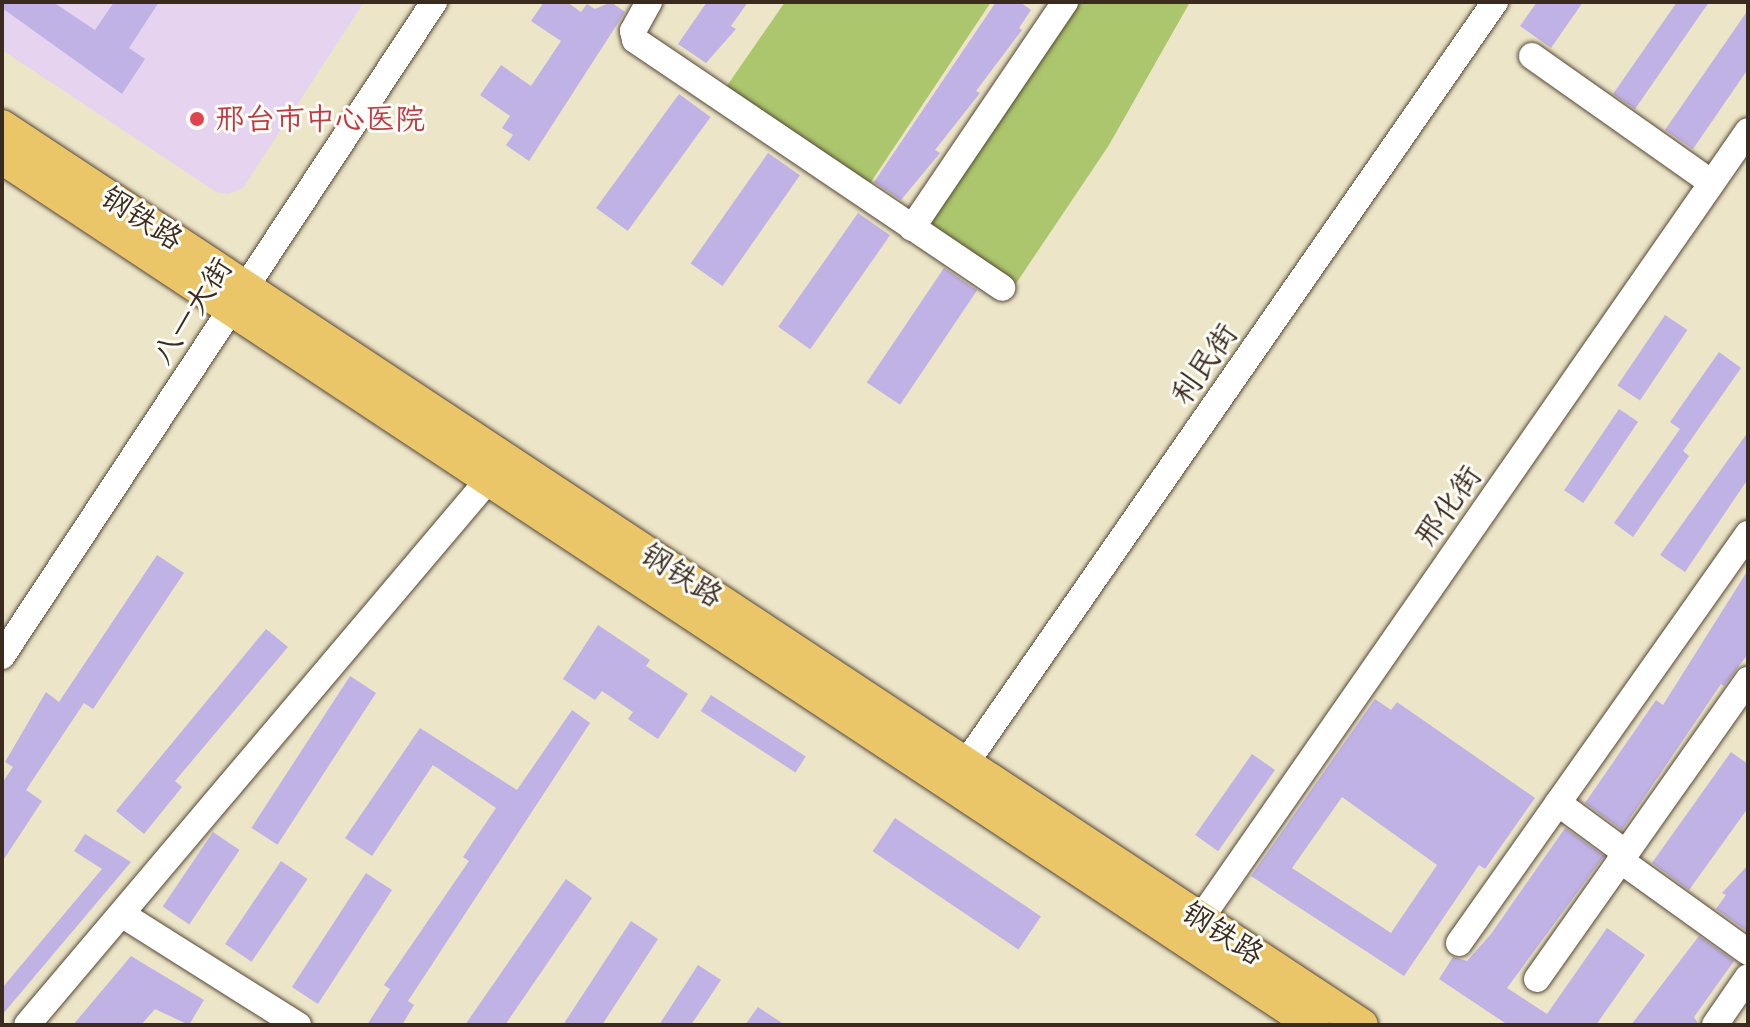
<!DOCTYPE html>
<html>
<head>
<meta charset="utf-8">
<style>
  body { margin:0 }
  #map { position:relative; width:1750px; height:1027px; overflow:hidden; background:#ece5c7; font-family:"Shantell Sans","LXGW WenKai TC",sans-serif }
  div>[style] { position:absolute }
  .built>* { inset:0; background:#e6d3f0 }
  .green>* { inset:0; background:#abc66c }
  .building>* { inset:0; background:#c0b2e4; transform-origin:0 0 }
  .roads { filter:drop-shadow(0 0 2px #564637) drop-shadow(0 0 2px #564637) }
  .minor>* { height:26px; margin:-13px; padding:0 13px; transform-origin:13px; border-radius:13px; background:#fff }
  .major>* { height:32px; margin:-16px; padding:0 16px; transform-origin:16px; border-radius:16px; background:#ebc669 }
  .dots>* { width:22px; height:22px; translate:-50% -50%; box-sizing:border-box; border:4px solid #fdfcf7; border-radius:50% }
  span { translate:-50% -50%; white-space:nowrap; text-align:center; line-height:1.15; -webkit-text-stroke:6px #fdfcf7; paint-order:stroke }
  .health-label { font-size:30px; color:#be3a42 }
  .left { translate:0 -50%; text-align:left }
  .street-label { font-size:30px; color:#3b2a1e }
  .frame { position:absolute; inset:0; border:4px solid #3b2a1e; pointer-events:none }
</style>
</head>
<body>
<div id="map">
  <div class="built">
    <i style="clip-path:polygon(2px 2px,364px 2px,243px 188px,228px 194px,216px 192px,2px 50px)"></i>
  </div>
  <div class="green">
    <i style="clip-path:polygon(785px 2px,991px 2px,867px 188px,724px 90px)"></i>
    <i style="clip-path:polygon(1080px 2px,1190px 2px,1109px 145px,1015px 285px,936px 231px,931px 220px)"></i>
  </div>
  <div class="building">
    <i style="clip-path:polygon(2px 2px,53px 2px,95px 30px,114px 2px,159px 2px,129px 48px,145px 59px,122px 94px,2px 8px)"></i>
    <i style="clip-path:polygon(544px 2px,567px 2px,581px 12px,587px 4px,595px 9px,611px 2px,625px 12px,529px 161px,506px 145px,513px 135px,502px 128px,510px 116px,480px 95px,501px 65px,531px 86px,561px 41px,531px 21px)"></i>
    <i style="clip-path:polygon(707px 2px,748px 2px,731px 26px,736px 29px,706px 63px,678px 44px)"></i>
    <i style="clip-path:polygon(996px 2px,1020px 2px,1031px 10px,1019px 28px,1022px 30px,976px 91px,980px 93px,935px 150px,940px 153px,901px 200px,874px 182px)"></i>
    <i style="clip-path:polygon(1537px 2px,1583px 2px,1551px 48px,1520px 26px)"></i>
    <i style="clip-path:polygon(1677px 2px,1709px 2px,1635px 109px,1613px 94px)"></i>
    <i style="clip-path:polygon(1748px 10px,1748px 69px,1693px 149px,1665px 130px)"></i>
    <i style="left:679px;top:94px;width:39px;height:141px;rotate:36deg"></i>
    <i style="left:768px;top:153px;width:39px;height:135px;rotate:35deg"></i>
    <i style="left:858px;top:213px;width:39px;height:139px;rotate:35deg"></i>
    <i style="left:944px;top:268px;width:40px;height:138px;rotate:34deg"></i>
    <i style="left:1665px;top:315px;width:27px;height:85px;rotate:34deg"></i>
    <i style="clip-path:polygon(1719px 352px,1741px 368px,1683px 451px,1689px 456px,1633px 537px,1614px 523px,1680px 429px,1670px 422px)"></i>
    <i style="left:1619px;top:409px;width:23px;height:98px;rotate:34deg"></i>
    <i style="clip-path:polygon(1748px 432px,1748px 479px,1685px 572px,1660px 555px)"></i>
    <i style="clip-path:polygon(157px 555px,184px 573px,93px 709px,84px 703px,26px 790px,42px 801px,2px 862px,2px 783px,13px 767px,5px 762px,46px 692px,59px 702px)"></i>
    <i style="clip-path:polygon(1748px 570px,1748px 654px,1724px 686px,1721px 684px,1622px 830px,1585px 803px,1656px 700px,1663px 705px)"></i>
    <i style="clip-path:polygon(598px 625px,650px 660px,646px 666px,688px 694px,658px 739px,628px 719px,633px 712px,602px 691px,595px 700px,563px 679px)"></i>
    <i style="clip-path:polygon(266px 629px,288px 647px,175px 781px,182px 787px,144px 834px,116px 811px)"></i>
    <i style="left:350px;top:676px;width:31px;height:181px;rotate:33deg"></i>
    <i style="left:711px;top:695px;width:113px;height:19px;rotate:33deg"></i>
    <i style="clip-path:polygon(evenodd,1375px 699px,1391px 710px,1397px 702px,1535px 798px,1485px 869px,1479px 865px,1404px 976px,1251px 876px,1375px 699px,1342px 797px,1437px 865px,1391px 933px,1292px 868px,1342px 797px)"></i>
    <i style="clip-path:polygon(572px 710px,590px 723px,408px 1001px,414px 1005px,402px 1025px,367px 1025px,390px 989px,384px 985px,469px 861px,463px 857px,496px 808px,433px 765px,372px 856px,345px 838px,420px 728px,517px 790px)"></i>
    <i style="clip-path:polygon(1731px 752px,1748px 764px,1748px 808px,1689px 890px,1652px 863px)"></i>
    <i style="left:1252px;top:754px;width:28px;height:99px;rotate:35deg"></i>
    <i style="left:895px;top:818px;width:176px;height:40px;rotate:34deg"></i>
    <i style="clip-path:polygon(1565px 828px,1604px 856px,1507px 988px,1547px 1014px,1607px 928px,1645px 955px,1596px 1025px,1508px 1025px,1439px 979px,1453px 957px,1467px 961px,1491px 934px)"></i>
    <i style="left:213px;top:832px;width:32px;height:90px;rotate:34deg"></i>
    <i style="clip-path:polygon(85px 834px,131px 862px,2px 1015px,2px 988px,102px 869px,74px 851px)"></i>
    <i style="left:281px;top:861px;width:32px;height:100px;rotate:34deg"></i>
    <i style="clip-path:polygon(1748px 865px,1748px 932px,1716px 909px,1726px 895px,1722px 893px)"></i>
    <i style="left:366px;top:873px;width:31px;height:136px;rotate:33deg"></i>
    <i style="clip-path:polygon(566px 879px,592px 898px,505px 1025px,465px 1025px)"></i>
    <i style="clip-path:polygon(631px 921px,658px 939px,602px 1025px,563px 1025px)"></i>
    <i style="clip-path:polygon(1699px 936px,1734px 961px,1694px 1017px,1699px 1025px,1631px 1025px)"></i>
    <i style="clip-path:polygon(131px 956px,204px 1000px,189px 1025px,155px 1009px,141px 1025px,73px 1025px)"></i>
    <i style="clip-path:polygon(698px 965px,721px 980px,691px 1025px,659px 1025px)"></i>
    <i style="clip-path:polygon(758px 1007px,785px 1025px,745px 1025px)"></i>
  </div>
  <div class="roads">
    <div class="minor">
      <i style="left:649px;top:2px;width:33px;rotate:119deg"></i>
      <i style="left:633px;top:31px;width:9px;rotate:77deg"></i>
      <i style="left:635px;top:40px;width:443px;rotate:34deg"></i>
      <i style="left:1532px;top:56px;width:220px;rotate:35.2deg"></i>
      <i style="left:912px;top:228px;width:273px;rotate:-55.9deg"></i>
      <i style="left:2px;top:656px;width:784px;rotate:-56.55deg"></i>
      <i style="left:966px;top:763px;width:927px;rotate:-55.2deg"></i>
      <i style="left:1558px;top:803px;width:84px;rotate:36.3deg"></i>
      <i style="left:1620px;top:860px;width:158px;rotate:35.7deg"></i>
      <i style="left:123px;top:915px;width:207px;rotate:32.2deg"></i>
      <i style="left:1201px;top:918px;width:958px;rotate:-55.2deg"></i>
      <i style="left:1459px;top:943px;width:501px;rotate:-54.75deg"></i>
      <i style="left:1537px;top:979px;width:366px;rotate:-54.8deg"></i>
      <i style="left:27px;top:1025px;width:715px;rotate:-49.76deg"></i>
      <i style="left:1715px;top:1025px;width:58px;rotate:-55.5deg"></i>
    </div>
    <div class="major">
      <i style="left:2px;top:126px;width:1630px;rotate:33.47deg"></i>
      <i style="left:2px;top:158px;width:1572px;rotate:33.48deg"></i>
    </div>
  </div>
  <div class="dots">
    <i style="left:197px;top:119px;background:#e0444e"></i>
  </div>
  <div class="health-label">
    <span class="left" style="left:215px;top:119px">邢台市中心医院</span>
  </div>
  <div class="street-label">
    <span style="left:142px;top:218px;rotate:33deg">钢铁路</span>
    <span style="left:192px;top:311px;rotate:-57deg">八一大街</span>
    <span style="left:1204px;top:364px;rotate:-55deg">利民街</span>
    <span style="left:1448px;top:506px;rotate:-55deg">邢化街</span>
    <span style="left:682px;top:575px;rotate:33deg">钢铁路</span>
    <span style="left:1223px;top:933px;rotate:33deg">钢铁路</span>
  </div>
  <div class="frame"></div>
</div>
</body>
</html>
